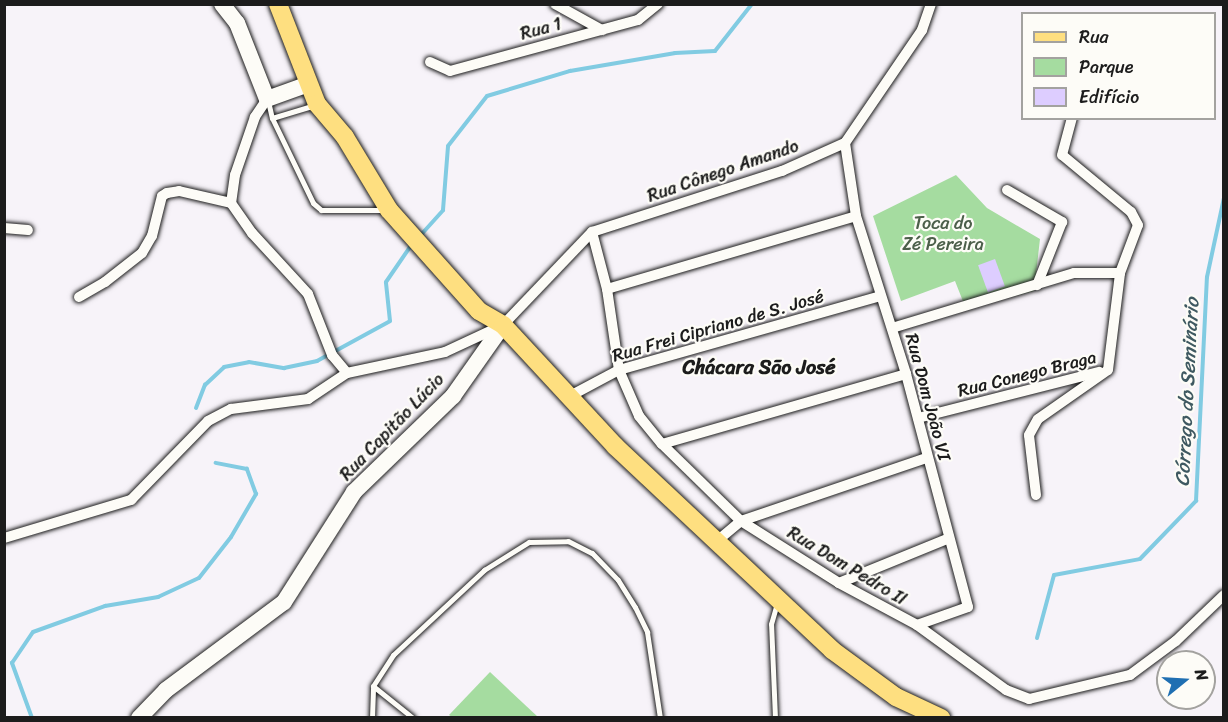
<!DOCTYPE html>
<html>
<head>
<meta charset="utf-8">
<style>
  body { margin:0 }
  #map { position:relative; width:1228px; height:722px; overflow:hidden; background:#f7f3f9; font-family:Sriracha,sans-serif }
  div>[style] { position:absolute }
  .green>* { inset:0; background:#a5dca0 }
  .stream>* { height:4px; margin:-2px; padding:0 2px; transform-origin:2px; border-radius:2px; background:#81cbe2 }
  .building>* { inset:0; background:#ddcdff; transform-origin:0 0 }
  .roads { filter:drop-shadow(0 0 2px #1c1c1c) drop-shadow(0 0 2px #1c1c1c) }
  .lane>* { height:5px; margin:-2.5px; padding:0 2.5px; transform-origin:2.5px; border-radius:2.5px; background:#fdfcf7 }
  .street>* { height:10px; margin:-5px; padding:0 5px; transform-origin:5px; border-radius:5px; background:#fdfcf7 }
  .secondary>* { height:16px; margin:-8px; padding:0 8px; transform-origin:8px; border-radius:8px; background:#fdfcf7 }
  .primary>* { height:18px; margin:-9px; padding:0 9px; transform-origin:9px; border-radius:9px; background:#fedf80 }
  span { translate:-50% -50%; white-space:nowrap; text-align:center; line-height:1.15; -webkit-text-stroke:4.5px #fdfcf7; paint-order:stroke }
  .street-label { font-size:18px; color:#1c1c1c }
  .park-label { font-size:18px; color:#4c5f4a }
  .neighbourhood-label { font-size:20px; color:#1c1c1c; font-weight:700 }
  .water-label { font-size:20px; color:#3f5961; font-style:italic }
  .frame { position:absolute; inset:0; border:6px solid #1c1c1c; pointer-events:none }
  .legend { position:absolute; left:1021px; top:12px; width:195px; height:108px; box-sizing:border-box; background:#fdfcf7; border:2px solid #a3a29f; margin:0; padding:8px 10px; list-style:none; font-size:18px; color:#1c1c1c }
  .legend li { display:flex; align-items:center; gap:12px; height:30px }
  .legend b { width:30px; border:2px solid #a3a29f }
  .north { position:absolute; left:1156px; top:650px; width:60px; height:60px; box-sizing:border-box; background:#fdfcf7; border:2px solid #a3a29f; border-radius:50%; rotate:72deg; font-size:16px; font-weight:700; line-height:24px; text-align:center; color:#1c1c1c }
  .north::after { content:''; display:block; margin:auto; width:21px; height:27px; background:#1f6fb2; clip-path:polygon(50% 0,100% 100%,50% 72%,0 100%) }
</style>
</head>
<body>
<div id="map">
  <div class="green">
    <i style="clip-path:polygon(956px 175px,987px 208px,1040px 239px,1034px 291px,966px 309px,955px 281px,901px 301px,873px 216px)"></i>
    <i style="clip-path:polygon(490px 672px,538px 717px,452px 717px,449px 715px)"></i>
  </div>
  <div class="stream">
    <i style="left:419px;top:237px;width:36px;rotate:-48deg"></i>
    <i style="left:443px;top:210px;width:64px;rotate:-85.5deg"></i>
    <i style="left:448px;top:146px;width:63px;rotate:-52deg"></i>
    <i style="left:487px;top:96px;width:87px;rotate:-16.8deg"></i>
    <i style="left:570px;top:71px;width:107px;rotate:-9.7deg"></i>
    <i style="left:675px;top:53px;width:40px;rotate:-2.9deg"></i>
    <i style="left:715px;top:51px;width:60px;rotate:-51.8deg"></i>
    <i style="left:196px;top:408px;width:25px;rotate:-69deg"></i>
    <i style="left:205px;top:385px;width:26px;rotate:-43deg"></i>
    <i style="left:224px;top:367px;width:25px;rotate:-11deg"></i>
    <i style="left:249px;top:362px;width:36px;rotate:10deg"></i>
    <i style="left:284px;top:368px;width:34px;rotate:-12deg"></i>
    <i style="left:317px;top:361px;width:83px;rotate:-28.7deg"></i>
    <i style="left:390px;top:321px;width:39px;rotate:-96deg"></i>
    <i style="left:386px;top:282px;width:46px;rotate:-55.6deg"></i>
    <i style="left:1037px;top:638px;width:65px;rotate:-74.9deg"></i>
    <i style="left:1054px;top:575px;width:87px;rotate:-10.5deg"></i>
    <i style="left:1140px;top:559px;width:81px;rotate:-46deg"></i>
    <i style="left:1196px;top:501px;width:224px;rotate:-87.2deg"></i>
    <i style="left:1207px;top:277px;width:81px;rotate:-77.9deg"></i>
    <i style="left:32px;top:718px;width:59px;rotate:-110deg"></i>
    <i style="left:12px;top:663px;width:37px;rotate:-56deg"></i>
    <i style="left:33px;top:632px;width:77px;rotate:-19.9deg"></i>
    <i style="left:105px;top:606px;width:54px;rotate:-9.6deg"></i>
    <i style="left:158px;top:597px;width:45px;rotate:-24.9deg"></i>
    <i style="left:199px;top:578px;width:52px;rotate:-52deg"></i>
    <i style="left:231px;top:537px;width:50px;rotate:-59.8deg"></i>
    <i style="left:256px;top:494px;width:27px;rotate:-110deg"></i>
    <i style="left:247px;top:469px;width:32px;rotate:-169deg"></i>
  </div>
  <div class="building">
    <i style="left:995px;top:259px;width:29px;height:18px;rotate:70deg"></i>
  </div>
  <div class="roads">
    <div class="lane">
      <i style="left:268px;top:101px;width:17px;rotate:77deg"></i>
      <i style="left:272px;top:118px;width:94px;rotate:64.2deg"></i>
      <i style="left:313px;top:203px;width:11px;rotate:41deg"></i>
      <i style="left:321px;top:210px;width:63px"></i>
      <i style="left:272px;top:118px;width:45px;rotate:-16.8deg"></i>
      <i style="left:373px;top:686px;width:51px;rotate:38.7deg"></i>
      <i style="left:372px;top:718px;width:32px;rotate:-88deg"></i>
      <i style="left:373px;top:686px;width:37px;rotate:-57deg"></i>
      <i style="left:393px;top:655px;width:125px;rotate:-43deg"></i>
      <i style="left:484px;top:570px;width:53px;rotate:-31.9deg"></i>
      <i style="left:529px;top:542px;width:39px;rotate:-1deg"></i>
      <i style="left:568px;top:541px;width:27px;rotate:27deg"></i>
      <i style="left:592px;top:553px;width:37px;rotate:46deg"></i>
      <i style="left:618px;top:580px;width:32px;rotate:58deg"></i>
      <i style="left:635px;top:607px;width:28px;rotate:64deg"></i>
      <i style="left:647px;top:632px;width:87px;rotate:81.4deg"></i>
      <i style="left:775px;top:718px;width:94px;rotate:-92.4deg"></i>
      <i style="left:771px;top:624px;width:22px;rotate:-74deg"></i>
    </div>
    <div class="street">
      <i style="left:555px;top:4px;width:54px;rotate:29deg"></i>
      <i style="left:430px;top:62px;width:22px;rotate:24deg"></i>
      <i style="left:450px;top:71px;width:195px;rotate:-15.2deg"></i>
      <i style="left:638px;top:20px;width:26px;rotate:-39deg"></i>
      <i style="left:267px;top:99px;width:22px;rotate:124deg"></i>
      <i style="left:255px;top:117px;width:61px;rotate:109deg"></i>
      <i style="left:235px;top:175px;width:28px;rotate:98deg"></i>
      <i style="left:231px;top:203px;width:37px;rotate:55deg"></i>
      <i style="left:252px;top:233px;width:83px;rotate:47.4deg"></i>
      <i style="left:308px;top:294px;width:66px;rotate:68.5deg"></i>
      <i style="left:332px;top:355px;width:23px;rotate:50deg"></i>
      <i style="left:845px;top:143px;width:74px;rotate:81.4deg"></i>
      <i style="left:856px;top:216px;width:166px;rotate:72.4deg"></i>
      <i style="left:906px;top:374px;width:241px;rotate:75.1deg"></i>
      <i style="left:968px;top:607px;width:54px;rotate:160.6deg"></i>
      <i style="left:1007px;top:190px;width:64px;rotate:30.2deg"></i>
      <i style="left:1062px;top:222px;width:68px;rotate:111.6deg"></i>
      <i style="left:4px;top:228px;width:24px;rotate:5deg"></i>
      <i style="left:592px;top:232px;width:59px;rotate:75.3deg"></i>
      <i style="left:607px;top:289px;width:82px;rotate:81.6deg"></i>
      <i style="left:619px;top:370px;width:50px;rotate:66.5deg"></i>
      <i style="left:639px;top:416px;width:36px;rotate:51deg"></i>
      <i style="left:662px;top:444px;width:110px;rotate:44.3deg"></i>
      <i style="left:741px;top:521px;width:116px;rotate:32.3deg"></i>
      <i style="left:839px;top:583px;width:89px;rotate:28.3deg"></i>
      <i style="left:917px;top:625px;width:110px;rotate:36.1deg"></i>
      <i style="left:1006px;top:690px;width:25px;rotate:21deg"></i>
      <i style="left:1029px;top:699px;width:104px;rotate:-13.4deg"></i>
      <i style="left:1130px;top:675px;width:57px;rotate:-36.5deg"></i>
      <i style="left:1176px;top:641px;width:66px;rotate:-43.8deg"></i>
      <i style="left:607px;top:289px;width:259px;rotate:-16.3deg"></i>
      <i style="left:79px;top:297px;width:30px;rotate:-30deg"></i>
      <i style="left:105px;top:282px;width:47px;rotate:-38.1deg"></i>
      <i style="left:142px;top:253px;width:20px;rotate:-60deg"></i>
      <i style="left:152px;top:236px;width:41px;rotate:-76deg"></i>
      <i style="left:162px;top:196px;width:6px;rotate:-31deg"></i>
      <i style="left:167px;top:193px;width:12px;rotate:-9deg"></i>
      <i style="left:179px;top:191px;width:53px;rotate:13deg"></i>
      <i style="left:892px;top:328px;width:190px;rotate:-16.8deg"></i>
      <i style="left:1074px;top:273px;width:46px"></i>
      <i style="left:570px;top:396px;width:55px;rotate:-28deg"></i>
      <i style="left:619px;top:370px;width:271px;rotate:-15.8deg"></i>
      <i style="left:918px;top:418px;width:187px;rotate:-14.3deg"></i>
      <i style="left:662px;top:444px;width:254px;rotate:-16deg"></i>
      <i style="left:1036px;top:495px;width:60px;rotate:-96.7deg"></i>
      <i style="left:1029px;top:435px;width:18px;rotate:-61deg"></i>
      <i style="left:1038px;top:419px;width:85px;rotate:-35deg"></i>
      <i style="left:1108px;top:370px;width:98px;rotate:-82.9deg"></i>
      <i style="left:1120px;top:273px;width:51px;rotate:-69.4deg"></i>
      <i style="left:1138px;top:225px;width:15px;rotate:-118deg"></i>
      <i style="left:1131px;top:212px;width:89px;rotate:-140.4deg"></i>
      <i style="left:1062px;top:155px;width:38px;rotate:-75deg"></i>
      <i style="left:4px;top:538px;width:133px;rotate:-16.7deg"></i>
      <i style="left:131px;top:500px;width:110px;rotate:-45.7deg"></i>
      <i style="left:208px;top:421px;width:26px;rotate:-28deg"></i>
      <i style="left:231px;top:409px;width:78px;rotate:-7.4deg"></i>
      <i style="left:308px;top:399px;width:47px;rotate:-33.7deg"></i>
      <i style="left:347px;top:373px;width:100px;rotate:-12.1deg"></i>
      <i style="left:445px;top:352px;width:64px;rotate:-25deg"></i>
      <i style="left:503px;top:325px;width:129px;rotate:-46.3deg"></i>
      <i style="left:592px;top:232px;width:200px;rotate:-17.8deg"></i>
      <i style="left:782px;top:171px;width:69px;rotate:-24deg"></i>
      <i style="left:845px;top:143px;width:137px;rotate:-55.7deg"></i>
      <i style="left:922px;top:30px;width:28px;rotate:-71deg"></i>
      <i style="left:717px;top:541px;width:31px;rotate:-40deg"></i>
      <i style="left:741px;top:521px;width:195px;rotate:-18.8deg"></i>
      <i style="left:839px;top:583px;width:119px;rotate:-22.2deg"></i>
    </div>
    <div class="secondary">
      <i style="left:222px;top:4px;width:24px;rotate:52deg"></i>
      <i style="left:237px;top:23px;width:82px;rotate:68.5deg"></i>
      <i style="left:267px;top:99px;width:45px;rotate:-19.7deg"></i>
      <i style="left:139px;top:718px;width:39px;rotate:-46deg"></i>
      <i style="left:166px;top:690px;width:147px;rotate:-36.7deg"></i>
      <i style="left:284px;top:602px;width:130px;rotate:-57.5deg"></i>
      <i style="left:354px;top:492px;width:138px;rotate:-44.1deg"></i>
      <i style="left:453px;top:396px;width:87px;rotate:-54.8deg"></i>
    </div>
    <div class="primary">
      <i style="left:278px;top:4px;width:107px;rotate:68.7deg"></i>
      <i style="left:317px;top:104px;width:43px;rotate:49.7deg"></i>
      <i style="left:345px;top:137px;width:85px;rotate:58.9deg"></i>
      <i style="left:389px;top:210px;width:135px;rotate:48.3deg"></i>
      <i style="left:479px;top:311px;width:28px;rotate:30deg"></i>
      <i style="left:503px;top:325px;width:165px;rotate:47.2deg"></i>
      <i style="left:615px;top:446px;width:298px;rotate:43.2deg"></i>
      <i style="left:832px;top:650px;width:79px;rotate:36.3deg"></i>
      <i style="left:896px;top:697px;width:50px;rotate:25deg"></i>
    </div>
  </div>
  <div class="street-label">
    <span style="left:541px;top:29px;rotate:-15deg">Rua 1</span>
    <span style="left:723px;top:171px;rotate:-19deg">Rua Cônego Amando</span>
    <span style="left:718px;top:326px;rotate:-16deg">Rua Frei Cipriano de S. José</span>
    <span style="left:1027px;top:374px;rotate:-14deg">Rua Conego Braga</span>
    <span style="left:928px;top:397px;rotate:75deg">Rua Dom João VI</span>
    <span style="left:392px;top:427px;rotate:-46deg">Rua Capitão Lúcio</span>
    <span style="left:847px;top:566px;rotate:31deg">Rua Dom Pedro II</span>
  </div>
  <div class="park-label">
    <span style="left:943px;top:234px">Toca do<br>Zé Pereira</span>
  </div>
  <div class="neighbourhood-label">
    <span style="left:759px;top:367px">Chácara São José</span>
  </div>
  <div class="water-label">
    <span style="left:1187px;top:392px;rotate:-87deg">Córrego do Seminário</span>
  </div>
  <div class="frame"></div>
  <ul class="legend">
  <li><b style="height:8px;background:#fedf80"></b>Rua</li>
  <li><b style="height:16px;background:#a5dca0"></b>Parque</li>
  <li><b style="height:16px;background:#ddcdff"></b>Edifício</li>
  </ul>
  <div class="north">N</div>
</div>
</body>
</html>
